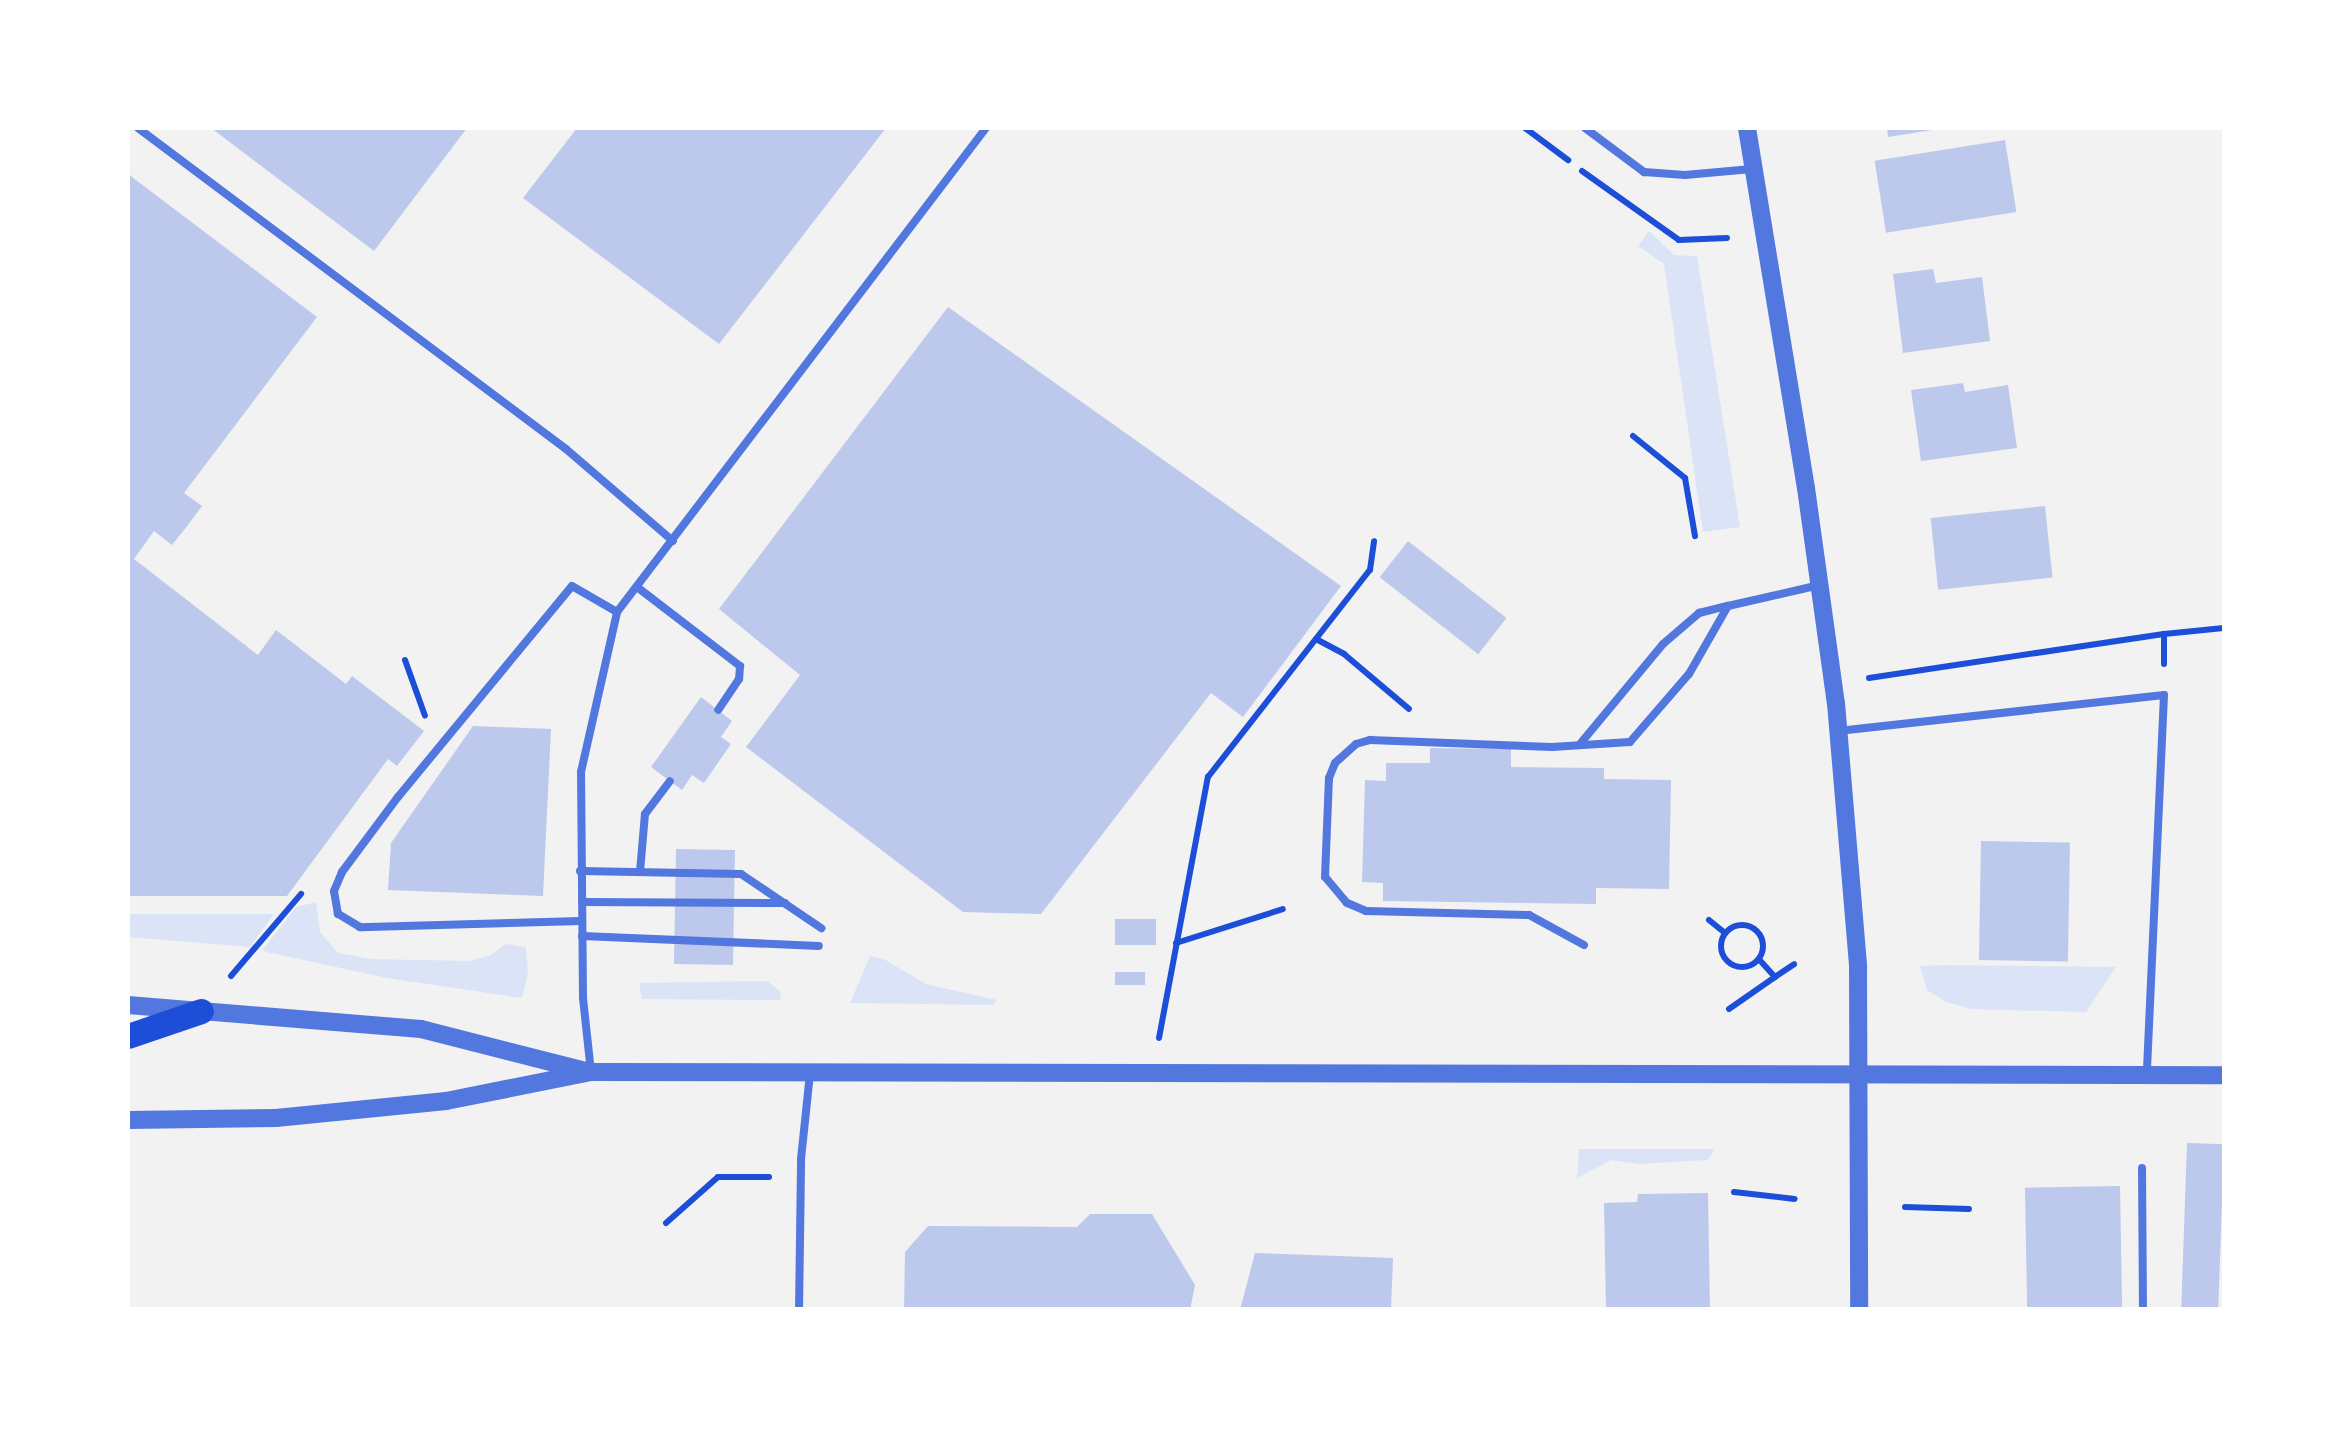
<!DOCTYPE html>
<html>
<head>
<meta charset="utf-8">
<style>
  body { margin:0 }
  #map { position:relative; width:2352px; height:1437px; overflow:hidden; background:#f2f2f2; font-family:"Golos Text",sans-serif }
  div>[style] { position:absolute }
  .green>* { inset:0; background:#dbe4f7 }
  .building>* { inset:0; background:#bdc9ec; transform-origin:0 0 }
  .path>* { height:6px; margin:-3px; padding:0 3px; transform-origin:3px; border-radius:3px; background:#1d4ed8 }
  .path>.ring { margin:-3px; padding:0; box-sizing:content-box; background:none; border:6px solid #1d4ed8; border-radius:50% }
  .service>* { height:8px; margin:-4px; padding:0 4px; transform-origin:4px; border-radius:4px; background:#5277de }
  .tertiary>* { height:18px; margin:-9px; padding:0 9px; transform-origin:9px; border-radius:9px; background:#5277de }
  .primary>* { height:25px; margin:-12.5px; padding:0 12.5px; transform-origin:12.5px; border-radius:12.5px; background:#1d4ed8 }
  span { translate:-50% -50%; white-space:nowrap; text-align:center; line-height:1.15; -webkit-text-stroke:8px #fff; paint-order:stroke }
  .frame { position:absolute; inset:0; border:130px solid #fff; pointer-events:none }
</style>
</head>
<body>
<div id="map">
  <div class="green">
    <i style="clip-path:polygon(1649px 231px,1674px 255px,1697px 256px,1740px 527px,1703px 532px,1664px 264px,1638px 246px)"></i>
    <i style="clip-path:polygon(316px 902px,320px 932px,338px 953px,371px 959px,469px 961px,491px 955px,506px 944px,526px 947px,528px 973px,522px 998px,387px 978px,262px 951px,296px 907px)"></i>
    <i style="clip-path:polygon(128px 914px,274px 914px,250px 947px,128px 937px)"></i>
    <i style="clip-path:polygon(870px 956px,884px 959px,926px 984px,997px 1000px,993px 1005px,850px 1003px)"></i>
    <i style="clip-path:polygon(1920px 966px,1945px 965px,2116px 967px,2086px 1012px,1971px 1009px,1946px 1002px,1927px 990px)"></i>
    <i style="clip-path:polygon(767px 981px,780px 991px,781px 1000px,642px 999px,639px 983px)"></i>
    <i style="clip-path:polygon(1579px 1149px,1715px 1149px,1708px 1160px,1639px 1164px,1611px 1160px,1577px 1178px)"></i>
  </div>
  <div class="building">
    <i style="clip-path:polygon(211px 128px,467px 128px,374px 251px)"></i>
    <i style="clip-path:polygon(577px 128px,886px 128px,719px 344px,523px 198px)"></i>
    <i style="clip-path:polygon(1887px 128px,1931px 128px,1932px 130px,1888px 137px)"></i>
    <i style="left:2005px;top:140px;width:73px;height:132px;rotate:81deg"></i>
    <i style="clip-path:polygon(128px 174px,317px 317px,184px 493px,202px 506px,188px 525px,172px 545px,154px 531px,134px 559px,258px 655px,276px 630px,346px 684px,352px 676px,424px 731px,397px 766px,388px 759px,287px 896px,128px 896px)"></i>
    <i style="clip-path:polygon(1933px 269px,1936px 283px,1982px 277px,1990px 341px,1903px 353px,1893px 274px)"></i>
    <i style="clip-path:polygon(948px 307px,1341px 586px,1243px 717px,1211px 693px,1041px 914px,963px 912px,746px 747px,800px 675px,719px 609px)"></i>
    <i style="clip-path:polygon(1963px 383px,1965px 392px,2008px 385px,2017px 448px,1921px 461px,1911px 390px)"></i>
    <i style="left:2045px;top:506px;width:72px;height:115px;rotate:84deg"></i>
    <i style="left:1408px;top:541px;width:125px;height:46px;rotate:38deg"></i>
    <i style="clip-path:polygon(701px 697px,732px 721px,721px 737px,731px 744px,704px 783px,692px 775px,682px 790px,651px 767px)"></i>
    <i style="clip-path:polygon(473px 726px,551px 729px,543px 896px,388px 890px,391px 843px)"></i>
    <i style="clip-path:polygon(1430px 748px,1511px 749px,1511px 767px,1604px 768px,1604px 779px,1671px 780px,1669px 889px,1596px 888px,1596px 904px,1383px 901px,1383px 883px,1362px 882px,1365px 780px,1386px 781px,1386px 763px,1430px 763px)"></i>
    <i style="left:1981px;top:841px;width:89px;height:119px;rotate:1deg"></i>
    <i style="left:676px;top:849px;width:59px;height:115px;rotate:1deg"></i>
    <i style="left:1115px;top:919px;width:41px;height:26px"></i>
    <i style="left:1115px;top:972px;width:30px;height:13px"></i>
    <i style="left:2187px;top:1143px;width:37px;height:167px;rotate:2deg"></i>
    <i style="left:2120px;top:1186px;width:124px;height:95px;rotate:89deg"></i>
    <i style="clip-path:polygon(1708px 1193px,1710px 1310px,1606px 1310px,1604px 1203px,1637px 1202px,1638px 1194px)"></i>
    <i style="clip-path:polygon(1090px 1214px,1152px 1214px,1195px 1285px,1190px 1310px,904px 1310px,905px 1252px,928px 1226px,1077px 1227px)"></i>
    <i style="clip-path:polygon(1255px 1253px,1393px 1258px,1391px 1310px,1240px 1310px)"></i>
  </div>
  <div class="path">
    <i style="left:1525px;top:128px;width:54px;rotate:36.7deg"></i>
    <i style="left:1582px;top:171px;width:119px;rotate:35.4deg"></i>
    <i style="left:1679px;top:240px;width:48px;rotate:-2.4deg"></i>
    <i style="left:1633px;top:436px;width:67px;rotate:38.9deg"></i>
    <i style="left:1685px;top:478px;width:59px;rotate:80.2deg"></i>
    <i style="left:1316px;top:639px;width:32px;rotate:28deg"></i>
    <i style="left:1344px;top:654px;width:85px;rotate:40.2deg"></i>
    <i style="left:405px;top:660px;width:59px;rotate:70.3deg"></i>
    <i style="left:2164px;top:664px;width:30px;rotate:-90deg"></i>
    <i style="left:2164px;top:634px;width:60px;rotate:-5.7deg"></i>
    <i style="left:1869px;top:678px;width:298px;rotate:-8.5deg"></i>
    <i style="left:1709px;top:920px;width:21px;rotate:39deg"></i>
    <i class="ring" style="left:1721px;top:925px;width:36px;height:36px"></i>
    <i style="left:1176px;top:943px;width:112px;rotate:-17.6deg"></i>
    <i style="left:231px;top:976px;width:108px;rotate:-49.5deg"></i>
    <i style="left:1775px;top:977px;width:23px;rotate:-34deg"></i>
    <i style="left:1729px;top:1009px;width:56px;rotate:-34.8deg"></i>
    <i style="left:1775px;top:977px;width:24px;rotate:-132deg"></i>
    <i style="left:1159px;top:1038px;width:266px;rotate:-79.4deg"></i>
    <i style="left:1208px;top:777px;width:263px;rotate:-52deg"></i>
    <i style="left:1370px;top:570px;width:29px;rotate:-82deg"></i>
    <i style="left:1734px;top:1192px;width:61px;rotate:6.5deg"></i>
    <i style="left:1905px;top:1207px;width:64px;rotate:1.8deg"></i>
    <i style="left:666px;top:1223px;width:69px;rotate:-41.5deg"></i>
    <i style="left:718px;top:1177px;width:51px"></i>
  </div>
  <div class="service">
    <i style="left:138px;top:128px;width:535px;rotate:36.87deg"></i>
    <i style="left:566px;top:449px;width:141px;rotate:40.7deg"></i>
    <i style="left:1585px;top:128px;width:74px;rotate:36.7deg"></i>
    <i style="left:1644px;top:172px;width:41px;rotate:4.2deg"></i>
    <i style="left:1685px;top:175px;width:67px;rotate:-5.1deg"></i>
    <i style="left:637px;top:587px;width:130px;rotate:37.5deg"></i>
    <i style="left:740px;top:666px;width:13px;rotate:94deg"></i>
    <i style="left:739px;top:679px;width:37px;rotate:124deg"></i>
    <i style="left:1838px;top:731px;width:328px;rotate:-6.3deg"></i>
    <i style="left:2164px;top:695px;width:377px;rotate:92.6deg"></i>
    <i style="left:1580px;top:744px;width:130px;rotate:-50.3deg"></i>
    <i style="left:1663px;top:644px;width:48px;rotate:-40.7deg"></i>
    <i style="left:1699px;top:613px;width:30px;rotate:-14deg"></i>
    <i style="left:580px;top:871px;width:161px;rotate:1.1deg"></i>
    <i style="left:741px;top:874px;width:97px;rotate:34deg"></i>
    <i style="left:640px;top:872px;width:58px;rotate:-85.1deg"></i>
    <i style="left:645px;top:814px;width:41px;rotate:-52.9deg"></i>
    <i style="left:582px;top:902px;width:203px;rotate:0.3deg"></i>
    <i style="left:581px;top:921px;width:221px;rotate:178.4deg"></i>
    <i style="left:360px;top:927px;width:26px;rotate:-149deg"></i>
    <i style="left:338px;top:914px;width:23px;rotate:-100deg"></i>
    <i style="left:334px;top:891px;width:21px;rotate:-67deg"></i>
    <i style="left:342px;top:872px;width:94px;rotate:-53.3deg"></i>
    <i style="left:398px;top:797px;width:273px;rotate:-50.5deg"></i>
    <i style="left:572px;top:586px;width:52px;rotate:30deg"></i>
    <i style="left:582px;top:936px;width:237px;rotate:2.4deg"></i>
    <i style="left:1584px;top:945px;width:63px;rotate:-151.4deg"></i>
    <i style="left:1529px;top:915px;width:163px;rotate:-178.6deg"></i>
    <i style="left:1366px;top:911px;width:21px;rotate:-157deg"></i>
    <i style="left:1347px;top:903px;width:34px;rotate:-130deg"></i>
    <i style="left:1325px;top:877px;width:99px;rotate:-87.7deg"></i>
    <i style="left:1329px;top:778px;width:16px;rotate:-68deg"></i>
    <i style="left:1335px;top:763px;width:28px;rotate:-42deg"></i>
    <i style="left:1356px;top:744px;width:15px;rotate:-16deg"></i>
    <i style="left:1370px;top:740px;width:182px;rotate:2.2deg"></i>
    <i style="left:1552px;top:747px;width:78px;rotate:-3.7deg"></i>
    <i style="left:1630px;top:742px;width:90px;rotate:-49.1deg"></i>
    <i style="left:1689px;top:674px;width:78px;rotate:-60.2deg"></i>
    <i style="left:1728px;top:606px;width:94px;rotate:-12.9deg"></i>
    <i style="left:591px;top:1072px;width:74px;rotate:-96.2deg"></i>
    <i style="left:583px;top:998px;width:226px;rotate:-90.5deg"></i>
    <i style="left:581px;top:772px;width:164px;rotate:-77.3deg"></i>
    <i style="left:617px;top:612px;width:609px;rotate:-52.68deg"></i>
    <i style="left:2142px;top:1168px;width:142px;rotate:89.6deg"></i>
    <i style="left:799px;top:1310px;width:151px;rotate:-89.2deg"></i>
    <i style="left:801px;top:1159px;width:85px;rotate:-84deg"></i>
  </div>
  <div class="tertiary">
    <i style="left:1747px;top:128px;width:365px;rotate:80.7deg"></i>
    <i style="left:1806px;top:488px;width:217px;rotate:82.1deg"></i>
    <i style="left:1836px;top:703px;width:265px;rotate:85.2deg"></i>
    <i style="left:1858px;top:967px;width:343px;rotate:89.8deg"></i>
    <i style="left:128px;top:1005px;width:294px;rotate:4.7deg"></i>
    <i style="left:421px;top:1029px;width:170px;rotate:14.3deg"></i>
    <i style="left:128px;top:1120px;width:148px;rotate:-0.8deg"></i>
    <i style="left:276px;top:1118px;width:171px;rotate:-5.7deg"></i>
    <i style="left:446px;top:1101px;width:148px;rotate:-11.3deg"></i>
    <i style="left:591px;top:1072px;width:1633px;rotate:0.11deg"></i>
  </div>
  <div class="primary">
    <i style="left:128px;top:1036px;width:77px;rotate:-18.9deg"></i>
  </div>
  <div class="frame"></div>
</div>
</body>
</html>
